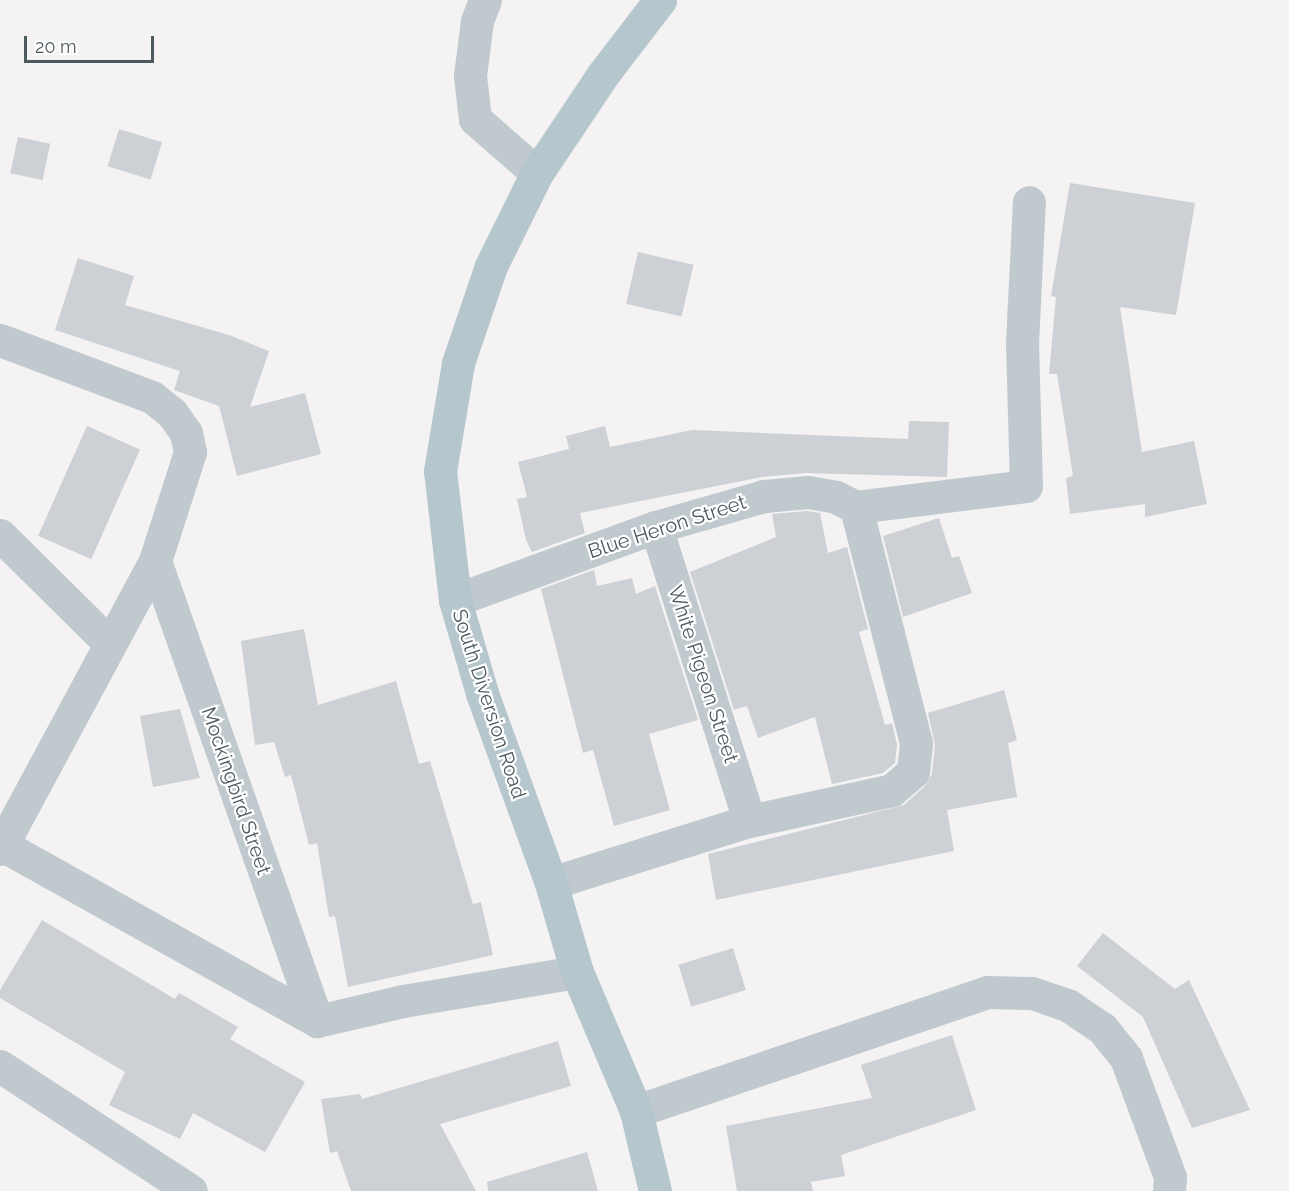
<!DOCTYPE html>
<html>
<head>
<meta charset="utf-8">
<style>
  body { margin:0 }
  #map { position:relative; width:1289px; height:1191px; overflow:hidden; background:#f4f2f3; font-family:Raleway,sans-serif }
  div>[style] { position:absolute }
  .building>* { inset:0; background:#cdd0d4; transform-origin:0 0 }
  .minor>* { height:33px; margin:-16.5px; padding:0 16.5px; transform-origin:16.5px; border-radius:16.5px; background:#c0c9cd }
  .major>* { height:33px; margin:-16.5px; padding:0 16.5px; transform-origin:16.5px; border-radius:16.5px; background:#b5c6cd }
  span { translate:-50% -50%; white-space:nowrap; text-align:center; line-height:1.15; -webkit-text-stroke:4.5px #fff; paint-order:stroke }
  .street-label { font-size:20px; color:#4c595e }
  .scale { position:absolute; left:24px; top:36px; width:130px; height:27px; box-sizing:border-box; border:3px solid #4c595e; border-top:0; padding-left:8px; font-size:18px; line-height:21px; white-space:nowrap; color:#4c595e; -webkit-text-stroke:4px #fff; paint-order:stroke }
</style>
</head>
<body>
<div id="map">
  <div class="building">
    <i style="left:119px;top:129px;width:45px;height:39px;rotate:17deg"></i>
    <i style="left:18px;top:137px;width:33px;height:37px;rotate:12deg"></i>
    <i style="clip-path:polygon(1070px 183px,1195px 203px,1176px 315px,1120px 307px,1142px 452px,1194px 441px,1207px 504px,1145px 517px,1145px 504px,1070px 514px,1066px 478px,1073px 476px,1057px 374px,1049px 374px,1056px 297px,1051px 296px)"></i>
    <i style="left:638px;top:252px;width:57px;height:53px;rotate:13deg"></i>
    <i style="clip-path:polygon(78px 258px,134px 276px,125px 305px,229px 335px,269px 351px,250px 407px,305px 393px,321px 454px,237px 476px,219px 406px,174px 390px,180px 371px,55px 330px)"></i>
    <i style="clip-path:polygon(909px 421px,949px 422px,947px 477px,806px 473px,762px 477px,580px 513px,585px 533px,532px 552px,526px 540px,517px 499px,527px 497px,518px 462px,569px 449px,566px 436px,605px 426px,610px 447px,692px 430px,908px 439px)"></i>
    <i style="left:87px;top:426px;width:58px;height:120px;rotate:24deg"></i>
    <i style="clip-path:polygon(807px 511px,820px 513px,828px 553px,847px 547px,868px 629px,859px 632px,885px 725px,892px 723px,897px 744px,895px 763px,883px 773px,832px 784px,815px 717px,758px 738px,747px 706px,734px 710px,690px 572px,776px 537px,772px 514px)"></i>
    <i style="clip-path:polygon(939px 518px,952px 558px,959px 556px,972px 593px,903px 617px,883px 536px)"></i>
    <i style="clip-path:polygon(594px 570px,597px 586px,632px 578px,636px 594px,655px 586px,698px 720px,649px 734px,670px 810px,614px 826px,593px 750px,583px 753px,541px 589px)"></i>
    <i style="clip-path:polygon(304px 629px,318px 705px,396px 681px,419px 764px,430px 761px,473px 904px,481px 902px,493px 955px,348px 987px,335px 916px,329px 917px,317px 843px,309px 845px,291px 775px,285px 777px,274px 742px,255px 745px,241px 641px)"></i>
    <i style="clip-path:polygon(1004px 690px,1017px 740px,1008px 743px,1017px 797px,947px 810px,954px 851px,716px 900px,708px 854px,904px 805px,925px 786px,932px 774px,935px 745px,928px 713px)"></i>
    <i style="clip-path:polygon(180px 709px,200px 778px,153px 787px,140px 716px)"></i>
    <i style="clip-path:polygon(42px 920px,175px 999px,179px 993px,238px 1027px,230px 1039px,305px 1082px,265px 1152px,193px 1113px,180px 1139px,109px 1105px,125px 1072px,0 998px,0 990px)"></i>
    <i style="clip-path:polygon(1103px 933px,1175px 989px,1189px 980px,1250px 1110px,1192px 1128px,1143px 1017px,1077px 966px)"></i>
    <i style="left:733px;top:948px;width:44px;height:57px;rotate:73deg"></i>
    <i style="clip-path:polygon(952px 1035px,976px 1110px,841px 1155px,845px 1176px,811px 1182px,813px 1191px,737px 1191px,726px 1126px,872px 1098px,861px 1065px)"></i>
    <i style="clip-path:polygon(558px 1041px,571px 1086px,440px 1124px,476px 1191px,351px 1191px,337px 1151px,330px 1153px,321px 1099px,360px 1094px,362px 1099px)"></i>
    <i style="clip-path:polygon(587px 1152px,598px 1191px,488px 1191px,487px 1182px)"></i>
  </div>
  <div class="minor">
    <i style="left:485px;top:0;width:22px;rotate:111deg"></i>
    <i style="left:477px;top:21px;width:55px;rotate:97.3deg"></i>
    <i style="left:470px;top:76px;width:43px;rotate:83.4deg"></i>
    <i style="left:475px;top:119px;width:82px;rotate:41.1deg"></i>
    <i style="left:0;top:340px;width:162px;rotate:20.6deg"></i>
    <i style="left:152px;top:397px;width:26px;rotate:39deg"></i>
    <i style="left:172px;top:413px;width:24px;rotate:55deg"></i>
    <i style="left:186px;top:433px;width:19px;rotate:78deg"></i>
    <i style="left:190px;top:452px;width:114px;rotate:107.8deg"></i>
    <i style="left:155px;top:561px;width:327px;rotate:118.3deg"></i>
    <i style="left:656px;top:527px;width:308px;rotate:72.4deg"></i>
    <i style="left:0;top:535px;width:153px;rotate:44.7deg"></i>
    <i style="left:155px;top:561px;width:488px;rotate:70.6deg"></i>
    <i style="left:455px;top:600px;width:214px;rotate:-20deg"></i>
    <i style="left:656px;top:527px;width:112px;rotate:-16deg"></i>
    <i style="left:764px;top:496px;width:44px;rotate:-5.2deg"></i>
    <i style="left:808px;top:492px;width:28px;rotate:10deg"></i>
    <i style="left:836px;top:497px;width:22px;rotate:27deg"></i>
    <i style="left:856px;top:507px;width:171px;rotate:-7deg"></i>
    <i style="left:1026px;top:486px;width:143px;rotate:-91.6deg"></i>
    <i style="left:1022px;top:343px;width:141px;rotate:-87.2deg"></i>
    <i style="left:2px;top:845px;width:361px;rotate:29.2deg"></i>
    <i style="left:317px;top:1021px;width:88px;rotate:-13.1deg"></i>
    <i style="left:403px;top:1001px;width:176px;rotate:-9.5deg"></i>
    <i style="left:551px;top:883px;width:207px;rotate:-17.4deg"></i>
    <i style="left:749px;top:821px;width:146px;rotate:-12.2deg"></i>
    <i style="left:892px;top:790px;width:28px;rotate:-41deg"></i>
    <i style="left:913px;top:772px;width:29px;rotate:-84deg"></i>
    <i style="left:916px;top:743px;width:244px;rotate:-104.3deg"></i>
    <i style="left:0;top:1066px;width:228px;rotate:33.2deg"></i>
    <i style="left:636px;top:1111px;width:371px;rotate:-18.7deg"></i>
    <i style="left:987px;top:992px;width:45px;rotate:1.3deg"></i>
    <i style="left:1032px;top:993px;width:39px;rotate:19deg"></i>
    <i style="left:1069px;top:1006px;width:40px;rotate:34deg"></i>
    <i style="left:1102px;top:1028px;width:38px;rotate:51deg"></i>
    <i style="left:1126px;top:1058px;width:127px;rotate:69.7deg"></i>
    <i style="left:1170px;top:1177px;width:14px;rotate:94deg"></i>
  </div>
  <div class="major">
    <i style="left:655px;top:1191px;width:82px;rotate:-103.4deg"></i>
    <i style="left:636px;top:1111px;width:151px;rotate:-113deg"></i>
    <i style="left:577px;top:972px;width:93px;rotate:-106.3deg"></i>
    <i style="left:551px;top:883px;width:202px;rotate:-110deg"></i>
    <i style="left:482px;top:693px;width:97px;rotate:-106.2deg"></i>
    <i style="left:455px;top:600px;width:130px;rotate:-96.6deg"></i>
    <i style="left:440px;top:471px;width:109px;rotate:-80.5deg"></i>
    <i style="left:458px;top:363px;width:102px;rotate:-71.2deg"></i>
    <i style="left:491px;top:266px;width:104px;rotate:-63.7deg"></i>
    <i style="left:537px;top:173px;width:120px;rotate:-56.2deg"></i>
    <i style="left:604px;top:73px;width:92px;rotate:-52.5deg"></i>
  </div>
  <div class="street-label">
    <span style="left:667px;top:527px;rotate:-18deg">Blue Heron Street</span>
    <span style="left:703px;top:674px;rotate:72deg">White Pigeon Street</span>
    <span style="left:489px;top:704px;rotate:72deg">South Diversion Road</span>
    <span style="left:236px;top:791px;rotate:71deg">Mockingbird Street</span>
  </div>
  <div class="scale">20 m</div>
</div>
</body>
</html>
